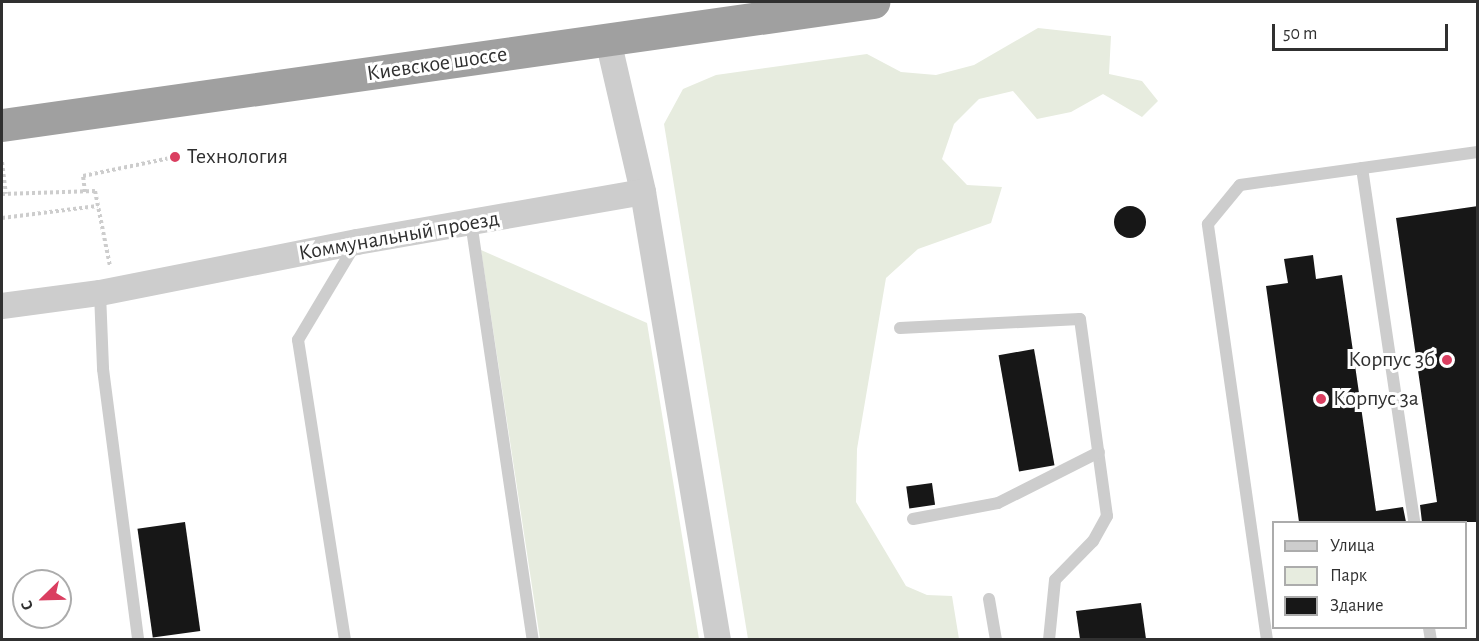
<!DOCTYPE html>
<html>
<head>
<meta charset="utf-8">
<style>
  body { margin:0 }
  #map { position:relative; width:1479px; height:641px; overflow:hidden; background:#fff; font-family:"Alegreya Sans",sans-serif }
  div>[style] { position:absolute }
  .green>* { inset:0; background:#e7ecdf }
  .building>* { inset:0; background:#171717; transform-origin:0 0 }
  .round { border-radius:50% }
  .path>* { height:4px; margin-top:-2px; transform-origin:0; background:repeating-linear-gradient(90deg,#cdcdcd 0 3px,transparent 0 6px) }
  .service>* { height:12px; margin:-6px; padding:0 6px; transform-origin:6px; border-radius:6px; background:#cdcdcd }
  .minor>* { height:26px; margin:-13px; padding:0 13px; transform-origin:13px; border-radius:13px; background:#cdcdcd }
  .trunk>* { height:33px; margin:-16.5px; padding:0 16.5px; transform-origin:16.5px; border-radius:16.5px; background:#a0a0a0 }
  .dots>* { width:16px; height:16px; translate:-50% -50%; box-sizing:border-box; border:3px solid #fff; border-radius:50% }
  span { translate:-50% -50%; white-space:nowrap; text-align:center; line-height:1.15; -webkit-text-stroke:6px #fff; paint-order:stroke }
  .street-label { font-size:22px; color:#303030 }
  .poi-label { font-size:22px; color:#303030 }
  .left { translate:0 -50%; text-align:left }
  .right { translate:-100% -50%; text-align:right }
  .frame { position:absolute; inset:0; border:3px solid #303030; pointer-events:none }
  .legend { position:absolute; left:1272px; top:521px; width:195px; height:108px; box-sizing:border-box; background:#fff; border:2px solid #acacac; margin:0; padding:8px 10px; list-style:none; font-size:18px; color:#303030 }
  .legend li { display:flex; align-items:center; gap:12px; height:30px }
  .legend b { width:30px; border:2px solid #acacac }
  .north { position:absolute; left:12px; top:569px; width:60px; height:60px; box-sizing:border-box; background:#fff; border:2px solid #acacac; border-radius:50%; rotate:247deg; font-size:16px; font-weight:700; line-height:24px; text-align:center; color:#303030 }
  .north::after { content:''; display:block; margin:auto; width:21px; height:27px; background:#da3e60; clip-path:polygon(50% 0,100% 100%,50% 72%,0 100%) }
  .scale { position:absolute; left:1272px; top:24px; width:176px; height:27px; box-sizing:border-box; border:3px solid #303030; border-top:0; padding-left:8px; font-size:18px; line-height:21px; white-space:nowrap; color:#303030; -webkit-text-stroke:4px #fff; paint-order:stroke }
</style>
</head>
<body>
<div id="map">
  <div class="green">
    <i style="clip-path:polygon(1038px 28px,1111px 36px,1109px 74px,1142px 81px,1158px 101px,1142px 117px,1103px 94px,1071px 112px,1037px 119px,1013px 91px,979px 99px,954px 124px,942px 159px,967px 185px,1002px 187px,991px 223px,918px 249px,886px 278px,857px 449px,856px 502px,906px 586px,927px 595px,952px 596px,959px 639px,748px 639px,664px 124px,683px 89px,716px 75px,867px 54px,901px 72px,936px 75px,974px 65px)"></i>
    <i style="clip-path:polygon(481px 250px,647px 323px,699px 639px,540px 639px)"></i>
  </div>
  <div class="building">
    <i class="round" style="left:1114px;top:206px;width:32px;height:32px"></i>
    <i style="clip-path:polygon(1478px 206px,1478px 522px,1422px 522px,1420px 505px,1437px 502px,1396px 218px)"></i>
    <i style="clip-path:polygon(1313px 255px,1316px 279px,1342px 275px,1376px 511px,1403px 507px,1406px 522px,1299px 522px,1266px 286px,1288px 283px,1284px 259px)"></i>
    <i style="left:1034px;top:349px;width:118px;height:36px;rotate:80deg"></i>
    <i style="left:932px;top:483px;width:22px;height:26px;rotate:82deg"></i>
    <i style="left:185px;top:522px;width:110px;height:48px;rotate:82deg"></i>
    <i style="clip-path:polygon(1141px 603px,1146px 639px,1080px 639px,1076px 611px)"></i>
  </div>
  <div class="path">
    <i style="left:2px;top:162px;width:32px;rotate:83deg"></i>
    <i style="left:85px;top:192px;width:16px;rotate:-97deg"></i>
    <i style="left:83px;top:176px;width:94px;rotate:-11.7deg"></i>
    <i style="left:2px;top:194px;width:93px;rotate:-1.8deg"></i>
    <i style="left:95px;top:191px;width:76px;rotate:78.7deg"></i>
    <i style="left:2px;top:218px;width:96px;rotate:-7.2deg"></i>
  </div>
  <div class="service">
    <i style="left:1362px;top:168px;width:358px;rotate:81.6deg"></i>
    <i style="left:471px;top:222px;width:423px;rotate:81.6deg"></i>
    <i style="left:100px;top:293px;width:76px;rotate:87.7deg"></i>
    <i style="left:103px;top:369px;width:273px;rotate:82.6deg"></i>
    <i style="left:900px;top:328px;width:180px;rotate:-2.9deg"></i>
    <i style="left:1080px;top:319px;width:199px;rotate:82.2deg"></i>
    <i style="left:1107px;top:516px;width:29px;rotate:119deg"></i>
    <i style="left:1093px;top:541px;width:54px;rotate:134.3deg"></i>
    <i style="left:1055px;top:580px;width:60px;rotate:95.7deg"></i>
    <i style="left:913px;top:519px;width:86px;rotate:-10.7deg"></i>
    <i style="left:998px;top:503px;width:113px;rotate:-26.8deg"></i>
    <i style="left:989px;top:599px;width:42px;rotate:80.3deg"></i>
    <i style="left:1429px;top:628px;width:12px;rotate:81deg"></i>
    <i style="left:345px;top:640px;width:304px;rotate:-98.9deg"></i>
    <i style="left:298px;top:340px;width:113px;rotate:-59.1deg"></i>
    <i style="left:1267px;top:640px;width:420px;rotate:-98.1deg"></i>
    <i style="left:1208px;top:224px;width:50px;rotate:-50.6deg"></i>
    <i style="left:1240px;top:185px;width:240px;rotate:-7.9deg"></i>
  </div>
  <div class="minor">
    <i style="left:608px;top:40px;width:156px;rotate:77deg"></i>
    <i style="left:643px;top:192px;width:454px;rotate:80.5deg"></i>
    <i style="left:2px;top:306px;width:99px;rotate:-7.6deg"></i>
    <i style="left:100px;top:293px;width:262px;rotate:-11.2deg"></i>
    <i style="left:357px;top:242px;width:290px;rotate:-9.9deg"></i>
  </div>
  <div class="trunk">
    <i style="left:2px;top:125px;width:880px;rotate:-8.04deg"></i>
  </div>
  <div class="dots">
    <i style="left:175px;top:157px;background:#da3e60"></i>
    <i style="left:1447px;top:360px;background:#da3e60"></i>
    <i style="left:1321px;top:399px;background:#da3e60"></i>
  </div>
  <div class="street-label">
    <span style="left:437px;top:64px;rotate:-8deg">Киевское шоссе</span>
    <span style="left:399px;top:236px;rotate:-10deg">Коммунальный проезд</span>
  </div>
  <div class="poi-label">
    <span class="left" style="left:187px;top:157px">Технология</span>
    <span class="right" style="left:1435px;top:360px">Корпус 3б</span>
    <span class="left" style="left:1333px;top:399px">Корпус 3a</span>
  </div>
  <div class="frame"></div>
  <ul class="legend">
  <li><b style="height:8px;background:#cdcdcd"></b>Улица</li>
  <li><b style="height:16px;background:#e7ecdf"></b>Парк</li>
  <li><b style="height:16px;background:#171717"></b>Здание</li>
  </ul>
  <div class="north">С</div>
  <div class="scale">50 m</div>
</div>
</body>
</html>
